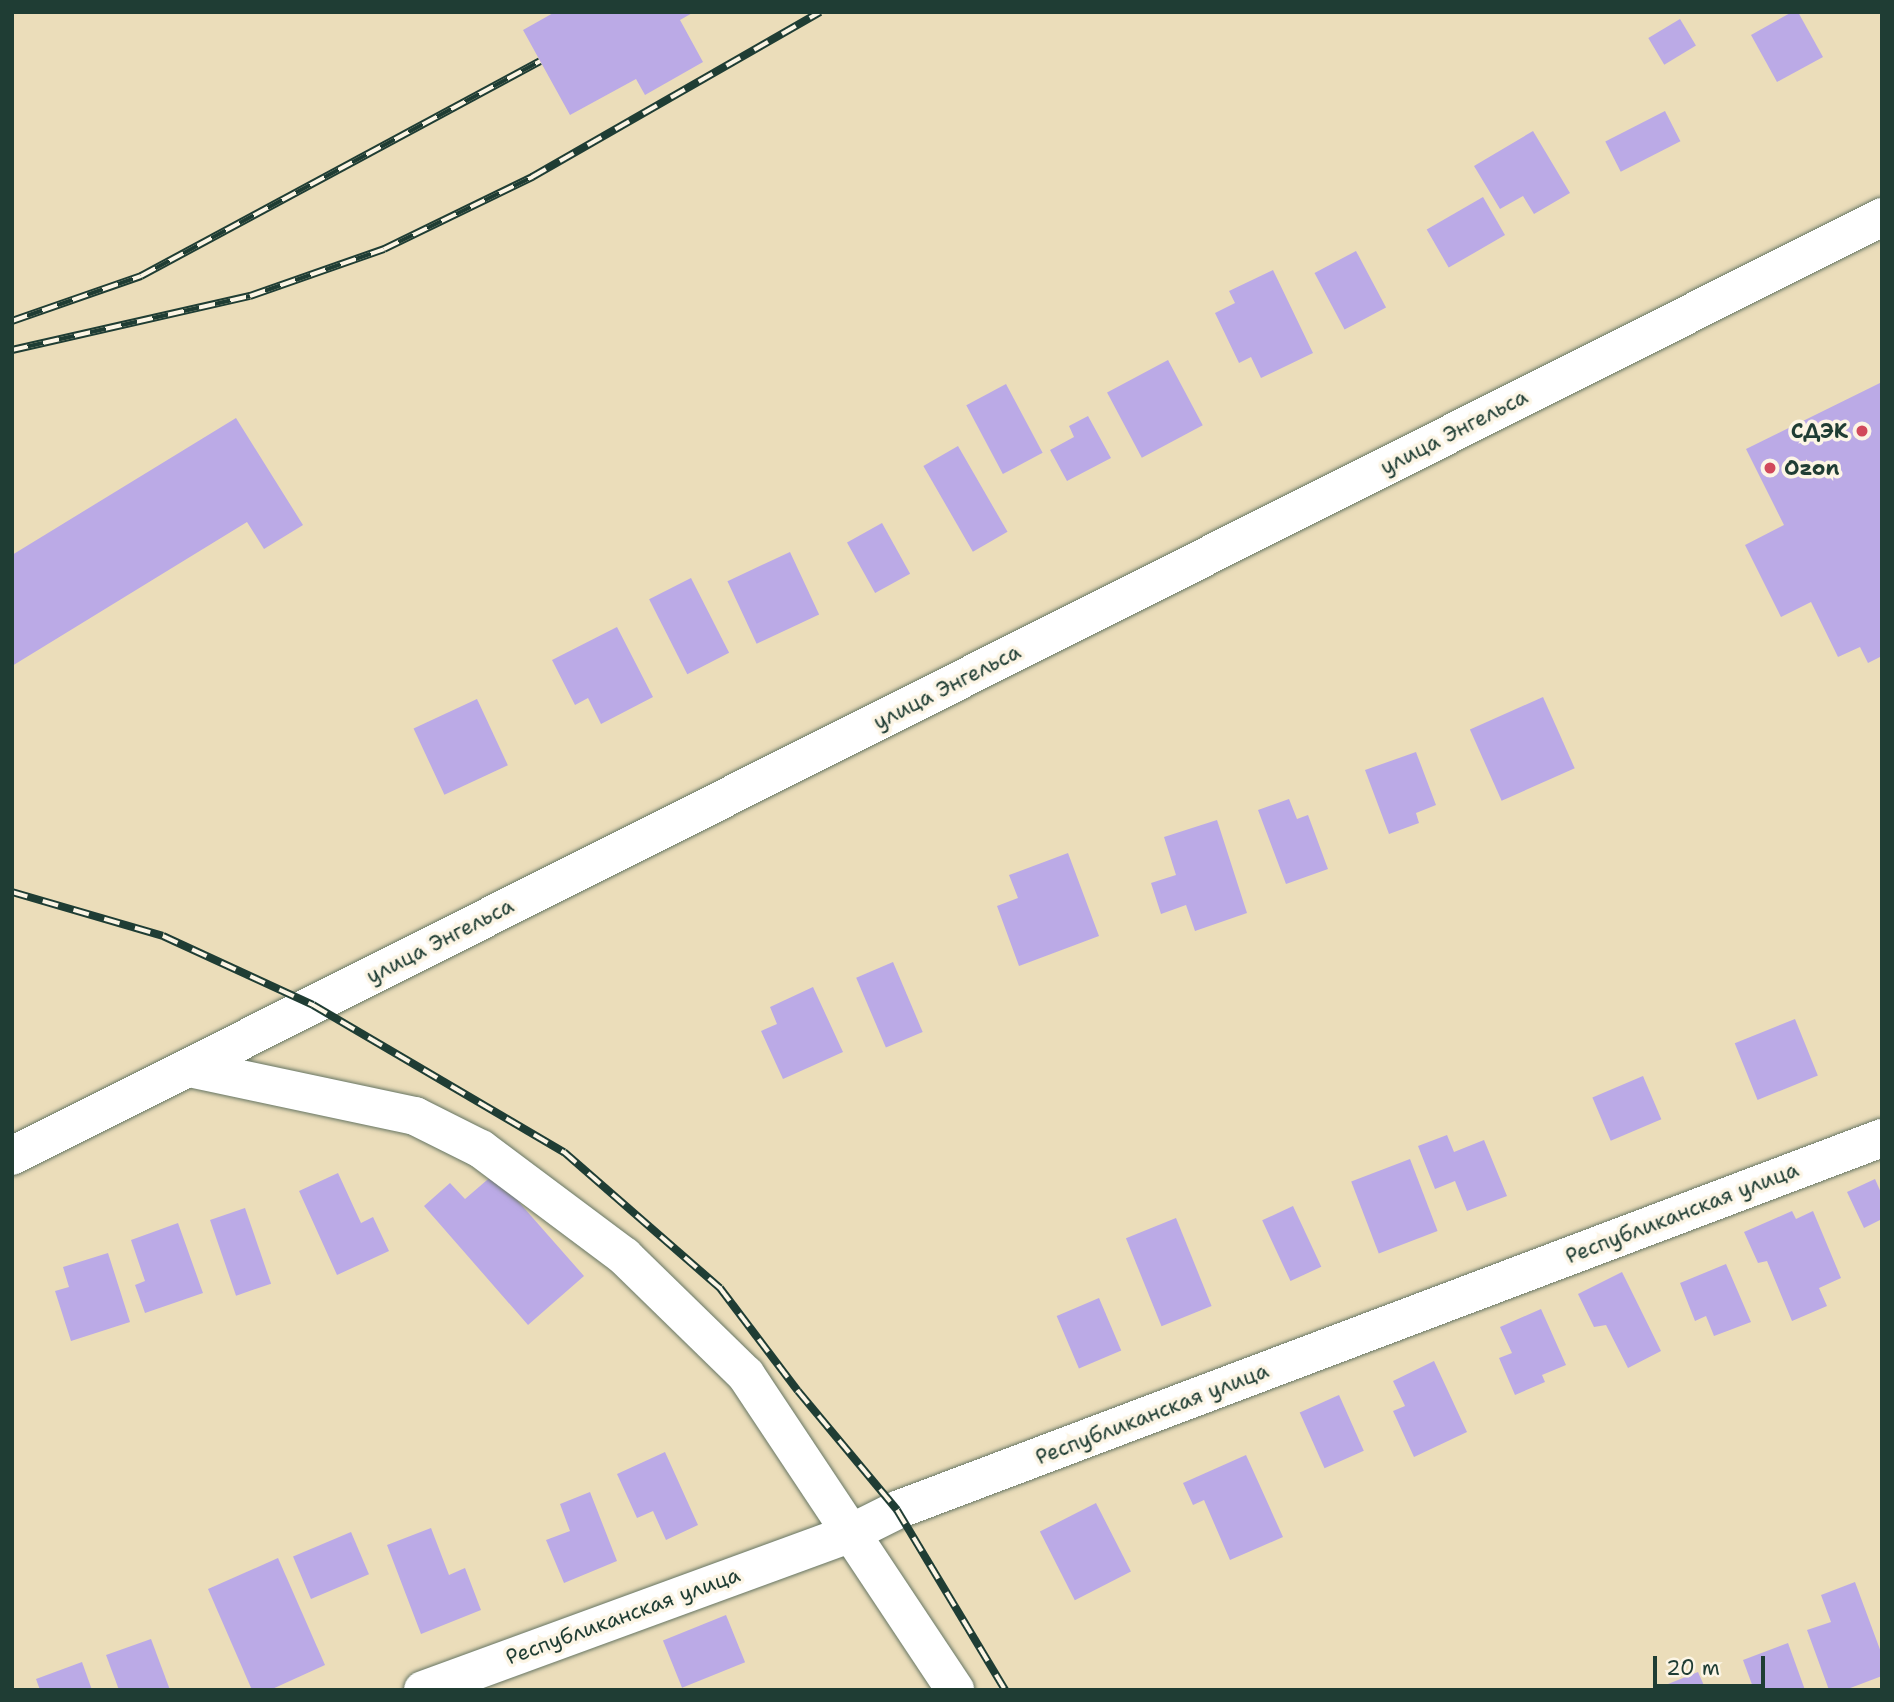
<!DOCTYPE html>
<html>
<head>
<meta charset="utf-8">
<style>
  body { margin:0 }
  #map { position:relative; width:1894px; height:1702px; overflow:hidden; background:#ebddba; font-family:"Shantell Sans",sans-serif }
  div>[style] { position:absolute }
  .building>* { inset:0; background:#bbaae6; transform-origin:0 0 }
  .roads { filter:drop-shadow(0 0 2px #667563) drop-shadow(0 0 2px #667563) }
  .minor>* { height:38px; margin:-19px; padding:0 19px; transform-origin:19px; border-radius:19px; background:#fff }
  .rail>* { height:8px; margin-top:-4px; transform-origin:0; background:repeating-linear-gradient(90deg,#fcf5e5 0 16px,#1f3d34 0 32px); box-sizing:border-box; border-block:2px solid #1f3d34 }
  .dots>* { width:19px; height:19px; translate:-50% -50%; box-sizing:border-box; border:4px solid #fcf5e5; border-radius:50% }
  span { translate:-50% -50%; white-space:nowrap; text-align:center; line-height:1.15; -webkit-text-stroke:7px #fcf5e5; paint-order:stroke }
  .poi-label { font-size:21px; color:#1f3d34; font-weight:700 }
  .right { translate:-100% -50%; text-align:right }
  .left { translate:0 -50%; text-align:left }
  .street-label { font-size:21px; color:#1f3d34 }
  .frame { position:absolute; inset:0; border:14px solid #1f3d34; pointer-events:none }
  .scale { position:absolute; left:1653px; top:1656px; width:112px; height:32px; box-sizing:border-box; border:4px solid #1f3d34; border-top:0; padding-left:9px; font-size:21px; line-height:24px; white-space:nowrap; color:#1f3d34; -webkit-text-stroke:5px #fcf5e5; paint-order:stroke }
</style>
</head>
<body>
<div id="map">
  <div class="building">
    <i style="clip-path:polygon(555px 12px,694px 12px,680px 20px,703px 62px,645px 95px,636px 79px,570px 115px,523px 30px)"></i>
    <i style="clip-path:polygon(1792px 12px,1798px 12px,1823px 57px,1777px 82px,1751px 35px)"></i>
    <i style="left:1680px;top:19px;width:31px;height:37px;rotate:59deg"></i>
    <i style="left:1665px;top:111px;width:34px;height:67px;rotate:63deg"></i>
    <i style="clip-path:polygon(1533px 131px,1570px 193px,1534px 214px,1523px 196px,1500px 209px,1474px 166px)"></i>
    <i style="left:1483px;top:197px;width:44px;height:65px;rotate:60deg"></i>
    <i style="left:1356px;top:251px;width:64px;height:47px;rotate:62deg"></i>
    <i style="clip-path:polygon(1273px 270px,1313px 353px,1261px 378px,1251px 357px,1239px 363px,1215px 313px,1235px 303px,1229px 291px)"></i>
    <i style="left:1168px;top:360px;width:74px;height:69px;rotate:62deg"></i>
    <i style="clip-path:polygon(1882px 382px,1882px 656px,1868px 663px,1860px 647px,1838px 657px,1811px 602px,1781px 617px,1745px 545px,1784px 525px,1746px 449px)"></i>
    <i style="left:1006px;top:384px;width:78px;height:45px;rotate:62deg"></i>
    <i style="clip-path:polygon(1088px 416px,1111px 458px,1067px 481px,1050px 450px,1074px 437px,1069px 426px)"></i>
    <i style="clip-path:polygon(236px 418px,303px 525px,264px 549px,247px 522px,12px 666px,12px 555px)"></i>
    <i style="left:958px;top:446px;width:99px;height:40px;rotate:60deg"></i>
    <i style="left:882px;top:523px;width:58px;height:40px;rotate:61deg"></i>
    <i style="left:790px;top:552px;width:69px;height:69px;rotate:65deg"></i>
    <i style="left:691px;top:578px;width:84px;height:47px;rotate:63deg"></i>
    <i style="clip-path:polygon(617px 627px,653px 697px,601px 724px,588px 698px,575px 705px,552px 660px)"></i>
    <i style="left:1543px;top:697px;width:78px;height:80px;rotate:66deg"></i>
    <i style="left:477px;top:699px;width:73px;height:70px;rotate:65deg"></i>
    <i style="clip-path:polygon(1416px 752px,1436px 805px,1416px 813px,1419px 823px,1389px 834px,1365px 770px)"></i>
    <i style="clip-path:polygon(1289px 799px,1297px 819px,1308px 815px,1328px 869px,1286px 884px,1258px 810px)"></i>
    <i style="clip-path:polygon(1217px 820px,1247px 913px,1195px 931px,1186px 905px,1161px 914px,1151px 883px,1176px 875px,1164px 837px)"></i>
    <i style="clip-path:polygon(1068px 853px,1099px 936px,1019px 966px,997px 906px,1018px 898px,1009px 875px)"></i>
    <i style="left:893px;top:962px;width:76px;height:40px;rotate:67deg"></i>
    <i style="clip-path:polygon(813px 987px,843px 1052px,783px 1079px,761px 1031px,777px 1024px,770px 1007px)"></i>
    <i style="left:1795px;top:1019px;width:61px;height:65px;rotate:68deg"></i>
    <i style="left:1643px;top:1076px;width:47px;height:55px;rotate:67deg"></i>
    <i style="clip-path:polygon(1447px 1135px,1454px 1152px,1484px 1140px,1507px 1196px,1467px 1211px,1455px 1181px,1435px 1189px,1418px 1146px)"></i>
    <i style="left:1410px;top:1159px;width:77px;height:63px;rotate:69deg"></i>
    <i style="clip-path:polygon(338px 1173px,361px 1223px,373px 1217px,389px 1251px,337px 1275px,299px 1191px)"></i>
    <i style="clip-path:polygon(494px 1174px,584px 1276px,528px 1325px,424px 1206px,450px 1183px,465px 1199px)"></i>
    <i style="clip-path:polygon(1875px 1179px,1882px 1195px,1882px 1219px,1864px 1228px,1847px 1192px)"></i>
    <i style="left:1293px;top:1206px;width:67px;height:34px;rotate:65deg"></i>
    <i style="left:245px;top:1208px;width:80px;height:37px;rotate:71deg"></i>
    <i style="clip-path:polygon(1792px 1211px,1796px 1219px,1813px 1211px,1841px 1278px,1819px 1288px,1827px 1306px,1792px 1321px,1767px 1261px,1758px 1263px,1744px 1232px)"></i>
    <i style="left:1176px;top:1218px;width:95px;height:54px;rotate:68deg"></i>
    <i style="clip-path:polygon(178px 1223px,203px 1293px,145px 1313px,135px 1285px,145px 1281px,131px 1240px)"></i>
    <i style="clip-path:polygon(108px 1253px,130px 1322px,71px 1341px,55px 1291px,69px 1287px,63px 1267px)"></i>
    <i style="clip-path:polygon(1726px 1264px,1751px 1322px,1714px 1336px,1706px 1316px,1695px 1321px,1680px 1283px)"></i>
    <i style="clip-path:polygon(1622px 1272px,1661px 1351px,1628px 1368px,1606px 1325px,1594px 1327px,1578px 1294px)"></i>
    <i style="left:1099px;top:1298px;width:57px;height:46px;rotate:67deg"></i>
    <i style="clip-path:polygon(1541px 1309px,1566px 1365px,1542px 1375px,1545px 1382px,1515px 1395px,1499px 1358px,1512px 1353px,1500px 1327px)"></i>
    <i style="clip-path:polygon(1434px 1361px,1467px 1432px,1414px 1457px,1393px 1411px,1405px 1406px,1393px 1381px)"></i>
    <i style="left:1339px;top:1395px;width:61px;height:43px;rotate:66deg"></i>
    <i style="clip-path:polygon(665px 1452px,698px 1525px,666px 1540px,653px 1511px,637px 1518px,617px 1474px)"></i>
    <i style="clip-path:polygon(1246px 1455px,1283px 1537px,1230px 1560px,1204px 1500px,1193px 1505px,1183px 1483px)"></i>
    <i style="clip-path:polygon(590px 1492px,617px 1561px,564px 1583px,546px 1540px,570px 1531px,560px 1504px)"></i>
    <i style="left:1096px;top:1503px;width:77px;height:63px;rotate:63deg"></i>
    <i style="clip-path:polygon(431px 1528px,449px 1575px,465px 1568px,481px 1610px,421px 1634px,387px 1545px)"></i>
    <i style="left:351px;top:1532px;width:46px;height:63px;rotate:67deg"></i>
    <i style="clip-path:polygon(278px 1558px,325px 1665px,270px 1690px,252px 1690px,208px 1589px)"></i>
    <i style="clip-path:polygon(1855px 1582px,1882px 1655px,1882px 1676px,1845px 1690px,1829px 1690px,1807px 1630px,1831px 1622px,1821px 1595px)"></i>
    <i style="left:726px;top:1615px;width:51px;height:68px;rotate:68deg"></i>
    <i style="clip-path:polygon(151px 1639px,170px 1690px,119px 1690px,106px 1655px)"></i>
    <i style="clip-path:polygon(1788px 1643px,1805px 1690px,1754px 1690px,1743px 1660px)"></i>
    <i style="clip-path:polygon(82px 1662px,92px 1690px,40px 1690px,36px 1679px)"></i>
    <i style="clip-path:polygon(1698px 1672px,1706px 1690px,1665px 1690px,1663px 1686px)"></i>
  </div>
  <div class="roads">
    <div class="minor">
      <i style="left:189px;top:1068px;width:231px;rotate:12deg"></i>
      <i style="left:415px;top:1116px;width:74px;rotate:26.6deg"></i>
      <i style="left:481px;top:1149px;width:179px;rotate:36.8deg"></i>
      <i style="left:624px;top:1256px;width:170px;rotate:44.3deg"></i>
      <i style="left:746px;top:1375px;width:378px;rotate:56.4deg"></i>
      <i style="left:12px;top:1156px;width:2093px;rotate:-26.66deg"></i>
      <i style="left:423px;top:1690px;width:456px;rotate:-20.1deg"></i>
      <i style="left:851px;top:1533px;width:51px;rotate:-26.6deg"></i>
      <i style="left:897px;top:1510px;width:1053px;rotate:-20.69deg"></i>
    </div>
  </div>
  <div class="rail">
    <i style="left:12px;top:321px;width:137px;rotate:-19.2deg"></i>
    <i style="left:141px;top:276px;width:453px;rotate:-28.3deg"></i>
    <i style="left:12px;top:350px;width:244px;rotate:-12.8deg"></i>
    <i style="left:250px;top:296px;width:142px;rotate:-19.3deg"></i>
    <i style="left:384px;top:249px;width:165px;rotate:-25.9deg"></i>
    <i style="left:532px;top:177px;width:332px;rotate:-29.8deg"></i>
    <i style="left:12px;top:892px;width:157px;rotate:16.2deg"></i>
    <i style="left:163px;top:936px;width:165px;rotate:24.7deg"></i>
    <i style="left:313px;top:1005px;width:291px;rotate:30.4deg"></i>
    <i style="left:564px;top:1152px;width:207px;rotate:41.1deg"></i>
    <i style="left:720px;top:1288px;width:129px;rotate:52.9deg"></i>
    <i style="left:798px;top:1391px;width:155px;rotate:50.2deg"></i>
    <i style="left:897px;top:1510px;width:210px;rotate:59deg"></i>
  </div>
  <div class="dots">
    <i style="left:1862px;top:431px;background:#d1495b"></i>
    <i style="left:1770px;top:468px;background:#d1495b"></i>
  </div>
  <div class="poi-label">
    <span class="right" style="left:1848px;top:431px">СДЭК</span>
    <span class="left" style="left:1784px;top:468px">Ozon</span>
  </div>
  <div class="street-label">
    <span style="left:1454px;top:432px;rotate:-27deg">улица Энгельса</span>
    <span style="left:947px;top:687px;rotate:-27deg">улица Энгельса</span>
    <span style="left:440px;top:941px;rotate:-27deg">улица Энгельса</span>
    <span style="left:1682px;top:1213px;rotate:-21deg">Республиканская улица</span>
    <span style="left:1152px;top:1414px;rotate:-21deg">Республиканская улица</span>
    <span style="left:623px;top:1616px;rotate:-20deg">Республиканская улица</span>
  </div>
  <div class="frame"></div>
  <div class="scale">20 m</div>
</div>
</body>
</html>
